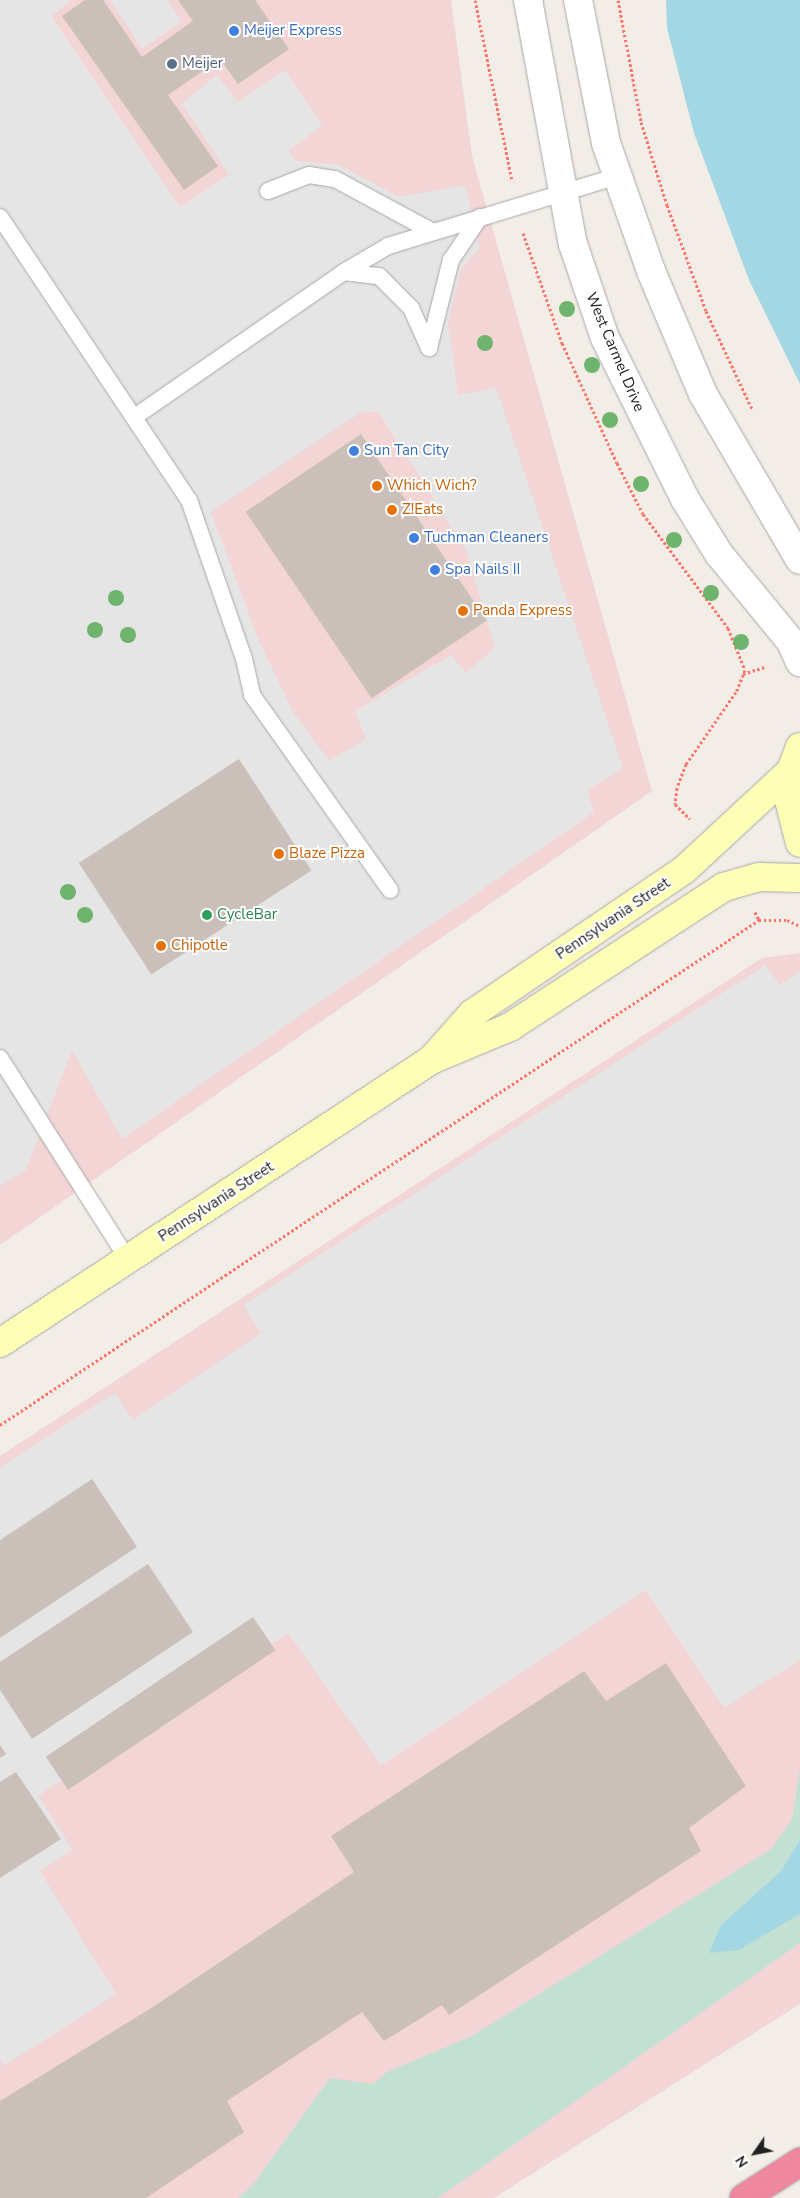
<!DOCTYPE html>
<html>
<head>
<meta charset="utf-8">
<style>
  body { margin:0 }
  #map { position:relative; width:800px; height:2198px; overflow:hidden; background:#f2ede6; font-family:"Nunito Sans",sans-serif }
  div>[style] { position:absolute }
  .commercial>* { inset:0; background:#f3d5d5 }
  .wetland>* { inset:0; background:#c2e1d2 }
  .parking>* { inset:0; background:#e5e5e5 }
  .water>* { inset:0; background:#a3d7e3 }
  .building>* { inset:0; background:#cac0b9; transform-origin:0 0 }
  .path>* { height:3px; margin-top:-1.5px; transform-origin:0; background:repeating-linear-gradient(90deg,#ff746a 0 2.5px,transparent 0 5px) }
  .roads { filter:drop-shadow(0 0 1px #a8a8a8) drop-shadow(0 0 1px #a8a8a8) }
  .service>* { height:16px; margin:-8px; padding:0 8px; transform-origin:8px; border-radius:8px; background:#fff }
  .tertiary>* { height:28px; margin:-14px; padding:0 14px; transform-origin:14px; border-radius:14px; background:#fff }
  .secondary>* { height:28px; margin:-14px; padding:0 14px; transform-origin:14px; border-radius:14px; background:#feffb7 }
  .motorway>* { height:28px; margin:-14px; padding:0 14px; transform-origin:14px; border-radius:14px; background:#ef889f }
  .trees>* { width:16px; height:16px; margin:-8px; border-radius:50%; background:#6fb46c }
  .dots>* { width:14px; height:14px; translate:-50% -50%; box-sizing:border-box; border:2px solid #fff; border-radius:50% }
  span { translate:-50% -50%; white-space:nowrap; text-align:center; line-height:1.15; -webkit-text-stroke:4px #fff; paint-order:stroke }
  .shop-label { font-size:15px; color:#366cbe }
  .left { translate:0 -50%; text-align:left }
  .service-label { font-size:15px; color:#4e5e75 }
  .street-label { font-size:15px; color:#212121 }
  .food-label { font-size:15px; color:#c56008 }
  .leisure-label { font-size:15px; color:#27864d }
  .north { position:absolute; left:730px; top:2128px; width:50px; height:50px; -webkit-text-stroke:4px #fff; paint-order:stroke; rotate:237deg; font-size:14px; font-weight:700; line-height:20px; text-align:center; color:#212121 }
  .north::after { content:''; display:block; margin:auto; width:18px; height:22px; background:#212121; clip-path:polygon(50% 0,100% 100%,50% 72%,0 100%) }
</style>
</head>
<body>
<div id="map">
  <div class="commercial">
    <i style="clip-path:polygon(0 0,451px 0,472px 156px,652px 791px,0 1245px)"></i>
    <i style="clip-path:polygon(800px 953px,800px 2004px,494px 2198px,0 2198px,0 1456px,762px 958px)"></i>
  </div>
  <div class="wetland">
    <i style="clip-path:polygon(800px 1768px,800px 1840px,780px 1872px,721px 1925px,739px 1950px,800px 1914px,800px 1943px,438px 2198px,238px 2198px,252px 2186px,330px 2078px,373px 2084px,387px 2072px,472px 2036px,771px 1849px,792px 1820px)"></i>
  </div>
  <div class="parking">
    <i style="clip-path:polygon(evenodd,0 0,72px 0,51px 16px,180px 207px,229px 175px,182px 104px,217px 75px,238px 102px,285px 70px,322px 126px,289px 150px,295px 161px,339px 165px,399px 197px,465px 185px,480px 248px,461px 269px,448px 323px,458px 395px,496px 388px,623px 769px,587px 790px,594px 812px,122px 1139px,72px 1050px,26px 1170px,0 1186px,0 0,378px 411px,467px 552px,495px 648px,466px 673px,451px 655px,355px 711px,366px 739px,329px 761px,293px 712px,258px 639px,211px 512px,360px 413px,378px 411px)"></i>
    <i style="clip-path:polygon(110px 0,168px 0,181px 22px,142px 49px)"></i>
    <i style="clip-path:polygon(765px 965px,780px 985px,800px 971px,800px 1660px,724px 1708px,646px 1590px,381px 1765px,288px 1633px,38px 1796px,73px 1850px,40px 1871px,116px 1994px,4px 2066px,0 2060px,0 1467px,115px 1393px,133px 1420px,261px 1333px,243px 1305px)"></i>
  </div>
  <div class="water">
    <i style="clip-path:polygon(666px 0,800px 0,800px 384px,749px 280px,694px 133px,667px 28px)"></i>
    <i style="clip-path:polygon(800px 1840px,800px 1914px,739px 1950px,709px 1953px,721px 1925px,780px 1872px)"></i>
  </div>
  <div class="building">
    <i style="clip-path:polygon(85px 0,103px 0,142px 57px,193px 21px,178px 0,255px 0,289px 49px,238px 84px,220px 59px,168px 95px,218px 166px,184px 190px,62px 16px)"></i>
    <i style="left:361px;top:434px;width:225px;height:139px;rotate:56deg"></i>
    <i style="left:239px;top:759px;width:133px;height:191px;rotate:57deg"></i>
    <i style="clip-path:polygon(92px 1479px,137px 1547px,0 1638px,0 1540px)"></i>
    <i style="clip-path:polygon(148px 1564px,193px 1632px,32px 1739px,0 1690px,0 1662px)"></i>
    <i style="left:253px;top:1617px;width:40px;height:250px;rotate:56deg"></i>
    <i style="clip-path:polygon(666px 1663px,746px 1786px,689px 1828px,701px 1851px,449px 2015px,442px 2005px,384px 2041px,362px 2012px,227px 2101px,244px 2132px,146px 2198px,0 2198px,0 2101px,156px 2005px,354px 1872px,331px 1836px,584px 1671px,606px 1701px)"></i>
    <i style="clip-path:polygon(0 1745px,6px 1754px,0 1758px)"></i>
    <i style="clip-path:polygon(16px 1772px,61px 1839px,0 1878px,0 1782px)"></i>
  </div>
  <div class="path">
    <i style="left:475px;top:0;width:185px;rotate:78.4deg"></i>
    <i style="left:618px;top:0;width:124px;rotate:79.3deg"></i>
    <i style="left:641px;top:122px;width:87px;rotate:72.6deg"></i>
    <i style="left:667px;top:205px;width:113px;rotate:69.8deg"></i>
    <i style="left:706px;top:311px;width:110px;rotate:64.8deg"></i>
    <i style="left:523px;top:233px;width:117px;rotate:70.5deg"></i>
    <i style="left:562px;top:343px;width:132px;rotate:65.4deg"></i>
    <i style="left:617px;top:463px;width:57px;rotate:63deg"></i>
    <i style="left:643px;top:514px;width:142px;rotate:53.3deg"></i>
    <i style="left:728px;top:628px;width:45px;rotate:68deg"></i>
    <i style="left:745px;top:670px;width:24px;rotate:112deg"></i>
    <i style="left:736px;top:692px;width:88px;rotate:124.8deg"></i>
    <i style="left:686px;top:764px;width:26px;rotate:111deg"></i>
    <i style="left:677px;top:788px;width:16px;rotate:97deg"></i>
    <i style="left:675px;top:804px;width:21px;rotate:45deg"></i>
    <i style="left:743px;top:674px;width:25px;rotate:-18deg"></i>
    <i style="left:755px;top:912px;width:9px;rotate:63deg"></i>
    <i style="left:0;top:1425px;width:912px;rotate:-33.64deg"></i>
    <i style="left:759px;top:920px;width:28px"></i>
    <i style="left:787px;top:920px;width:14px;rotate:25deg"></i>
  </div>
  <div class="roads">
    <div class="service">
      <i style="left:268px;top:191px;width:44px;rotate:-21.3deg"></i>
      <i style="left:309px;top:175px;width:26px;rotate:9deg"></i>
      <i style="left:335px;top:179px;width:109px;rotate:28.4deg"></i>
      <i style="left:0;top:217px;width:340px;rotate:56.3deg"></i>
      <i style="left:189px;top:500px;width:168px;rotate:70.9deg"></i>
      <i style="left:244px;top:659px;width:37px;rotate:77deg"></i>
      <i style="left:252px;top:695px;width:239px;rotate:54.7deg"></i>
      <i style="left:344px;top:272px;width:35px;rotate:7deg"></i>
      <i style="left:379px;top:276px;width:45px;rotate:45deg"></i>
      <i style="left:411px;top:308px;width:44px;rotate:65.8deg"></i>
      <i style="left:429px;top:348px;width:91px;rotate:-76deg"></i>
      <i style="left:451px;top:260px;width:52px;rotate:-56deg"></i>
      <i style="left:136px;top:416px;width:253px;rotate:-34.7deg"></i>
      <i style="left:344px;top:272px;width:51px;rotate:-30.6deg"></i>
      <i style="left:388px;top:246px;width:241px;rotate:-16.9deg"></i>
      <i style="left:0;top:1058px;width:239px;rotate:57.6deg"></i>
    </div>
    <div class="tertiary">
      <i style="left:528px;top:0;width:248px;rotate:79.6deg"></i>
      <i style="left:573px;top:244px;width:99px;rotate:71.2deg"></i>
      <i style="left:605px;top:338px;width:180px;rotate:63.6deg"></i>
      <i style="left:685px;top:499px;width:65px;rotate:58.3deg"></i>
      <i style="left:719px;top:554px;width:114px;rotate:50.7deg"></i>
      <i style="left:791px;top:642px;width:22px;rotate:66deg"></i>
      <i style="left:578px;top:0;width:146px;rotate:78.9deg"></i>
      <i style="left:606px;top:143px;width:136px;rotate:70.6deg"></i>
      <i style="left:651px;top:271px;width:134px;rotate:67.1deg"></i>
      <i style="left:703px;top:394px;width:192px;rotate:59.7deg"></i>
    </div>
    <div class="secondary">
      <i style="left:800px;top:747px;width:26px;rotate:111deg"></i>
      <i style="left:791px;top:771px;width:29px;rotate:94deg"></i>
      <i style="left:789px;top:800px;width:44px;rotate:75.7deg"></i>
      <i style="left:431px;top:1060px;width:62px;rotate:-48.3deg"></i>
      <i style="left:472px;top:1014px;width:256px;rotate:-34.2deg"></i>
      <i style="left:684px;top:870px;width:146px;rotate:-42.8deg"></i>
      <i style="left:0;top:1343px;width:516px;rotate:-33.29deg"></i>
      <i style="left:431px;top:1060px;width:86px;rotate:-22.7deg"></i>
      <i style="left:510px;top:1027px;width:256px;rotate:-33.2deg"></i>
      <i style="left:724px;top:887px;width:37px;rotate:-16deg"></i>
      <i style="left:760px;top:877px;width:40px;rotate:1.4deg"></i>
    </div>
    <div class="motorway">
      <i style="left:744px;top:2198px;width:67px;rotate:-32.7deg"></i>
    </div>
  </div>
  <div class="trees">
    <i style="left:567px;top:309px"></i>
    <i style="left:485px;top:343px"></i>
    <i style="left:592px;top:365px"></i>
    <i style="left:610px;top:420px"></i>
    <i style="left:641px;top:484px"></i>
    <i style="left:674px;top:540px"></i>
    <i style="left:711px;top:593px"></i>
    <i style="left:116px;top:598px"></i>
    <i style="left:95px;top:630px"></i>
    <i style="left:128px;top:635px"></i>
    <i style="left:741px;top:642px"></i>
    <i style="left:68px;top:892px"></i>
    <i style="left:85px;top:915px"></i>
  </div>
  <div class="dots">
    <i style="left:234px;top:31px;background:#3f7fe0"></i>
    <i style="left:172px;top:64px;background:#5c6f8a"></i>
    <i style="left:354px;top:451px;background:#3f7fe0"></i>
    <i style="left:377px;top:486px;background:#e8710a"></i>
    <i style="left:392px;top:510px;background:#e8710a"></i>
    <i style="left:414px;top:538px;background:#3f7fe0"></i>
    <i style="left:435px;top:570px;background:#3f7fe0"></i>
    <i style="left:463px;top:611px;background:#e8710a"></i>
    <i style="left:279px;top:854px;background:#e8710a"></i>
    <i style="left:207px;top:915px;background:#2e9e5b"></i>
    <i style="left:161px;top:946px;background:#e8710a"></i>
  </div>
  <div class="shop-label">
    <span class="left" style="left:244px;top:31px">Meijer Express</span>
    <span class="left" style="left:364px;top:451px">Sun Tan City</span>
    <span class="left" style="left:424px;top:538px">Tuchman Cleaners</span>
    <span class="left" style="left:445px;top:570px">Spa Nails II</span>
  </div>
  <div class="service-label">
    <span class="left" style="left:182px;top:64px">Meijer</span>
  </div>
  <div class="street-label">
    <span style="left:615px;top:352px;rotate:67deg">West Carmel Drive</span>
    <span style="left:613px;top:919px;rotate:-34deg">Pennsylvania Street</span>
    <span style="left:216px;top:1202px;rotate:-33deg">Pennsylvania Street</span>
  </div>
  <div class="food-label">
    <span class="left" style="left:387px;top:486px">Which Wich?</span>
    <span class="left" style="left:402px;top:510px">Z!Eats</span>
    <span class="left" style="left:473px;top:611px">Panda Express</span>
    <span class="left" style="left:289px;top:854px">Blaze Pizza</span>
    <span class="left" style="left:171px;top:946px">Chipotle</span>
  </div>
  <div class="leisure-label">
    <span class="left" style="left:217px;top:915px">CycleBar</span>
  </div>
  <div class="north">N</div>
</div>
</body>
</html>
